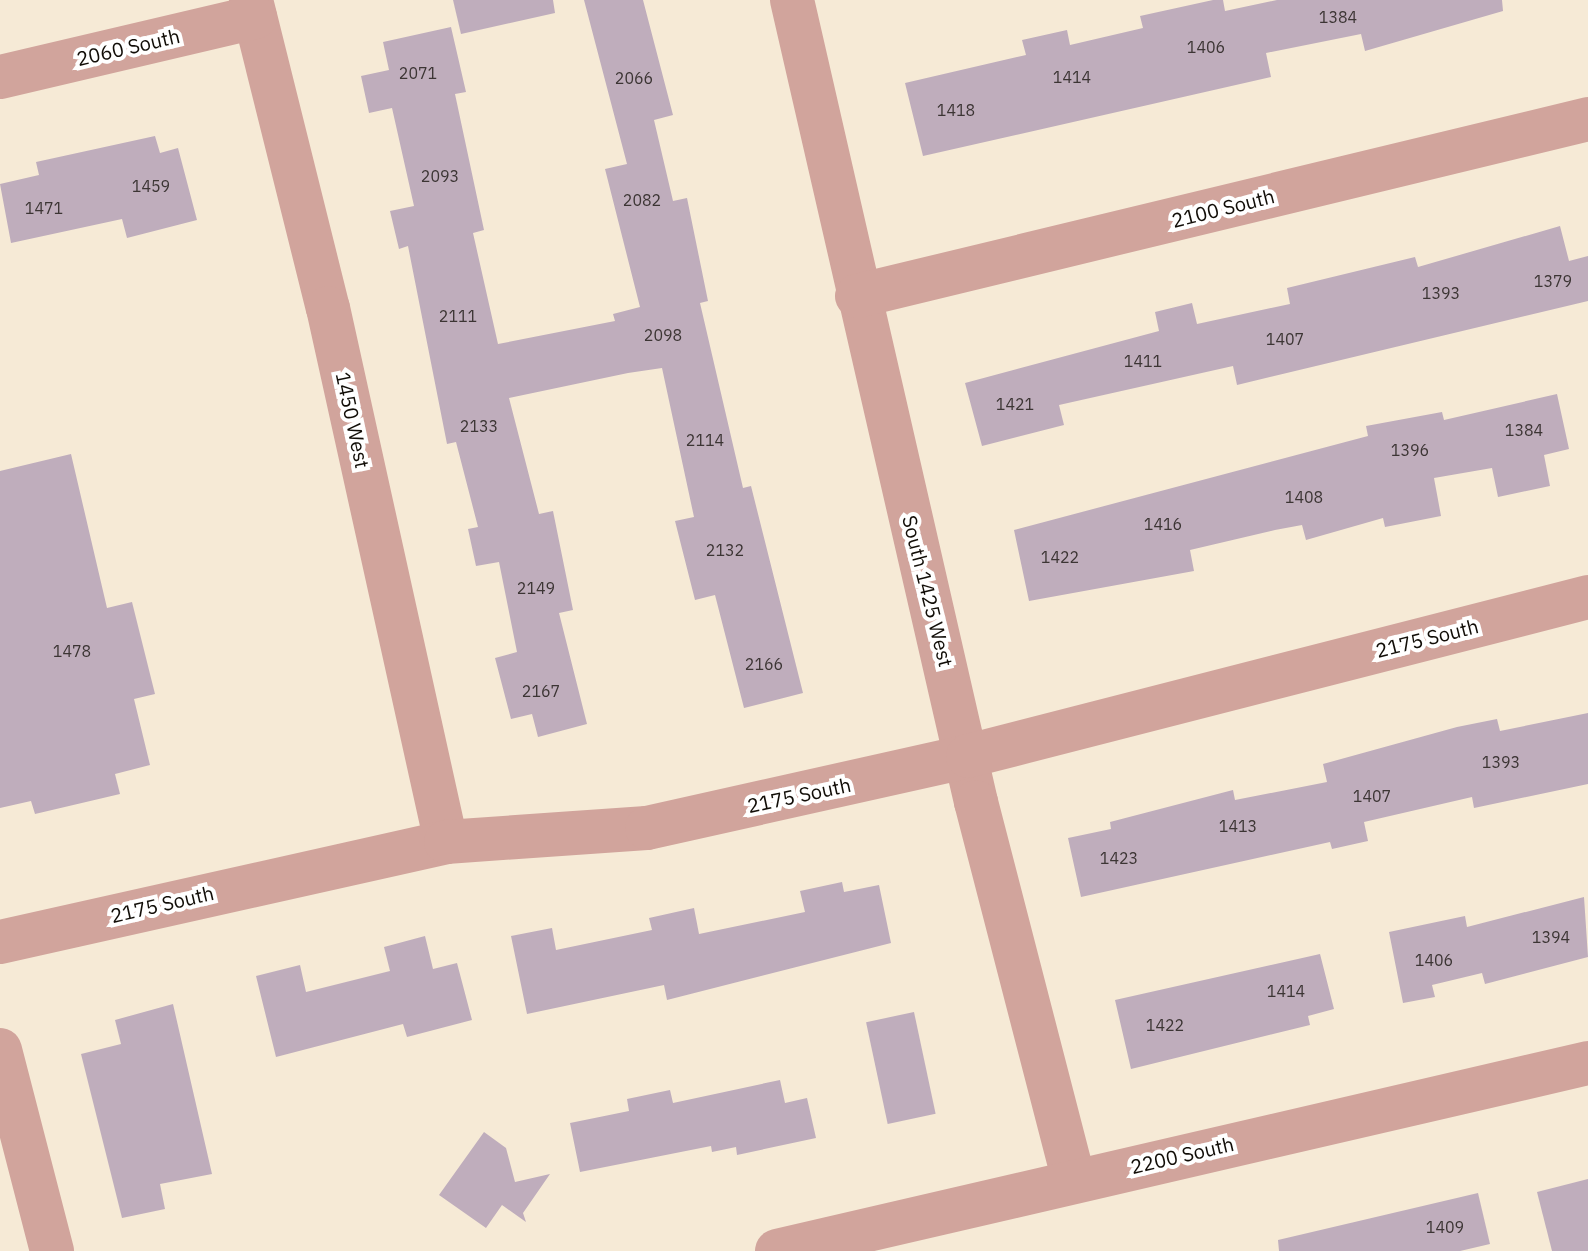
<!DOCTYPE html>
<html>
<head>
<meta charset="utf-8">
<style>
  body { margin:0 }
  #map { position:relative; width:1588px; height:1251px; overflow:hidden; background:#f6ead6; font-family:"IBM Plex Sans",sans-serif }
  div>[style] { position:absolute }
  .building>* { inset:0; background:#bfadbc; transform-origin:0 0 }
  .minor>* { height:44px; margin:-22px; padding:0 22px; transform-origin:22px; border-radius:22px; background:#d1a49c }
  span { translate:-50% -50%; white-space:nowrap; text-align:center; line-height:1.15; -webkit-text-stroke:8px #fff; paint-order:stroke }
  .number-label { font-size:16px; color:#3c3534 }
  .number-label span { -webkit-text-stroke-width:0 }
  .street-label { font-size:20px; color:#110d07 }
</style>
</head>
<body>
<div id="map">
  <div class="building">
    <i style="clip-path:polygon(453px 0,553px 0,555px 13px,461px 34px)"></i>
    <i style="clip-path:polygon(584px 0,643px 0,673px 115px,654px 120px,673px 201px,687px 198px,708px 301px,700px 303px,743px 488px,751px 486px,803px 693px,744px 708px,715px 595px,695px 600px,675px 521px,694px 517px,662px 368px,628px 373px,509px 398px,539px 514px,553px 511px,573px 610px,559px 613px,587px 724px,538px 737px,532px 714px,511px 719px,495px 658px,517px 652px,499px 562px,476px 566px,468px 529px,478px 527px,456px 442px,447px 444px,408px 246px,399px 249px,390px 211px,414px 206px,392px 108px,369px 113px,361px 76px,389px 70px,383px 42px,451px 27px,466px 92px,455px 94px,484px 230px,473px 233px,498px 344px,615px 321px,613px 314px,640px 307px,605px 169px,627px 164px)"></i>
    <i style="clip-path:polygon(1213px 0,1223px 0,1225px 11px,1277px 0,1502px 0,1503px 11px,1365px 51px,1361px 34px,1266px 53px,1271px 77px,923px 156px,905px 83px,1026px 55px,1022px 40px,1067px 30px,1070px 45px,1143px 28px,1140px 16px)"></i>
    <i style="clip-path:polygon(155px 136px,160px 153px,178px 148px,197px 220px,127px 238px,122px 219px,11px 243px,0 184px,39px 175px,36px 162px)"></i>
    <i style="clip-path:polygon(1560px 226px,1569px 261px,1588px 256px,1588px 301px,1237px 385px,1233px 366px,1059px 405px,1064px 425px,982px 446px,965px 383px,1159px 331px,1155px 312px,1192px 303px,1197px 324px,1290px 304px,1287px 288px,1415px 257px,1418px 267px)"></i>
    <i style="clip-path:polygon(1557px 394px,1569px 449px,1544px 455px,1550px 486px,1498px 497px,1492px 468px,1434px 478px,1441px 516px,1385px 527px,1383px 518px,1306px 540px,1302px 525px,1275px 530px,1190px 550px,1194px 571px,1029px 601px,1014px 530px,1368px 436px,1366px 426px,1442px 412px,1444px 420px)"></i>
    <i style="clip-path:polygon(71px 454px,107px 608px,132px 602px,155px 694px,134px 699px,150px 765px,115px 774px,120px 794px,35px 814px,31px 801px,0 808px,0 471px)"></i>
    <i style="clip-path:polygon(1588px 713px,1588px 784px,1474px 808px,1472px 797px,1364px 822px,1368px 841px,1332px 849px,1330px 842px,1081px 897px,1068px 838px,1111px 829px,1110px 822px,1233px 790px,1235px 800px,1327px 782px,1323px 764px,1457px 727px,1497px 719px,1500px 731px)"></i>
    <i style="clip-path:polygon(842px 882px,844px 892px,879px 885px,891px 943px,667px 1000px,664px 985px,527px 1014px,511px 936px,552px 928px,556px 950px,652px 930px,649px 918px,694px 908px,699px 934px,805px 912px,800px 891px)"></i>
    <i style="clip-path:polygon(1584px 897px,1588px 957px,1485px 984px,1482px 973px,1432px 985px,1435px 997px,1403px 1003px,1389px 932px,1465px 916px,1467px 927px)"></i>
    <i style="clip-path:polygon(425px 936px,433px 969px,457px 963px,472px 1020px,407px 1037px,403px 1024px,276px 1057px,256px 976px,300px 965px,306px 992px,390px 971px,384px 947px)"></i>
    <i style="clip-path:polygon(1320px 954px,1334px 1009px,1308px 1016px,1310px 1025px,1131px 1069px,1115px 1000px)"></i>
    <i style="clip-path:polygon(173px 1004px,212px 1174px,160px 1184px,165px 1209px,122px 1218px,81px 1054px,121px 1044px,115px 1020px)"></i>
    <i style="left:914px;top:1012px;width:104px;height:49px;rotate:78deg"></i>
    <i style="clip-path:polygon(780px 1080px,785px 1103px,807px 1098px,816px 1138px,737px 1155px,736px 1147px,712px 1152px,711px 1146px,580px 1172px,570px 1123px,629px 1111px,627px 1099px,670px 1090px,673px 1103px)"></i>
    <i style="clip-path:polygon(484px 1132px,506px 1148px,515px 1182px,550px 1174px,523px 1213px,526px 1222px,502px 1205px,486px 1228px,439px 1195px)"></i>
    <i style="clip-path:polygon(1588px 1179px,1588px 1251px,1552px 1251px,1537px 1192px)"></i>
    <i style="clip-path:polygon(1478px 1193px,1490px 1244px,1460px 1251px,1279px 1251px,1278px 1240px)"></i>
  </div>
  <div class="minor">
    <i style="left:251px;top:0;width:317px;rotate:76deg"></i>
    <i style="left:328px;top:308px;width:547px;rotate:77.54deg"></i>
    <i style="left:792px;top:0;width:823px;rotate:77.08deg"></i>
    <i style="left:976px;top:802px;width:390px;rotate:75.5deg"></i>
    <i style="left:0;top:77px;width:262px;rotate:-13.2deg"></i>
    <i style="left:857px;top:296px;width:752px;rotate:-13.61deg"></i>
    <i style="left:0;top:942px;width:457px;rotate:-12.6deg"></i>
    <i style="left:446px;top:842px;width:201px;rotate:-4deg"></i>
    <i style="left:647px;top:828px;width:329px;rotate:-12.6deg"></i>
    <i style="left:968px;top:756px;width:640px;rotate:-14.38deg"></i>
    <i style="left:0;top:1050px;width:208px;rotate:75.5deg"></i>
    <i style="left:777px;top:1251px;width:833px;rotate:-13.05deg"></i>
  </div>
  <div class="number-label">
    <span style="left:1338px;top:17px">1384</span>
    <span style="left:1206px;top:47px">1406</span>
    <span style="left:418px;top:73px">2071</span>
    <span style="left:1072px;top:77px">1414</span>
    <span style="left:634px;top:78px">2066</span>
    <span style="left:956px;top:110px">1418</span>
    <span style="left:440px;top:176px">2093</span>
    <span style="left:151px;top:186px">1459</span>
    <span style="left:642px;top:200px">2082</span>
    <span style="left:44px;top:208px">1471</span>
    <span style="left:1553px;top:281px">1379</span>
    <span style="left:1441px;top:293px">1393</span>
    <span style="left:458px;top:316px">2111</span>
    <span style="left:663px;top:335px">2098</span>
    <span style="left:1285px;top:339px">1407</span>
    <span style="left:1143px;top:361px">1411</span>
    <span style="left:1015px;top:404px">1421</span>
    <span style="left:479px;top:426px">2133</span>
    <span style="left:1524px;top:430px">1384</span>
    <span style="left:705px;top:440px">2114</span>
    <span style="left:1410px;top:450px">1396</span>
    <span style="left:1304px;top:497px">1408</span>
    <span style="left:1163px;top:524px">1416</span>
    <span style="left:725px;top:550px">2132</span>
    <span style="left:1060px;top:557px">1422</span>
    <span style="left:536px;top:588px">2149</span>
    <span style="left:72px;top:651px">1478</span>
    <span style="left:764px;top:664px">2166</span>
    <span style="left:541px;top:691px">2167</span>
    <span style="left:1501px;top:762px">1393</span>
    <span style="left:1372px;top:796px">1407</span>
    <span style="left:1238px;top:826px">1413</span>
    <span style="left:1119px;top:858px">1423</span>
    <span style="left:1551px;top:937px">1394</span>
    <span style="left:1434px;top:960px">1406</span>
    <span style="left:1286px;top:991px">1414</span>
    <span style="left:1165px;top:1025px">1422</span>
    <span style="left:1445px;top:1227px">1409</span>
  </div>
  <div class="street-label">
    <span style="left:128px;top:47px;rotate:-13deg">2060 South</span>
    <span style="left:1223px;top:208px;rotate:-14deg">2100 South</span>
    <span style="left:353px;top:420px;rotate:78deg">1450 West</span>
    <span style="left:928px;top:591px;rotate:76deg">South 1425 West</span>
    <span style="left:1427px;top:638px;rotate:-14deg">2175 South</span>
    <span style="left:799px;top:795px;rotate:-12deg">2175 South</span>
    <span style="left:162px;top:904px;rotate:-13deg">2175 South</span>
    <span style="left:1182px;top:1155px;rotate:-13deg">2200 South</span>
  </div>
</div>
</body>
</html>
